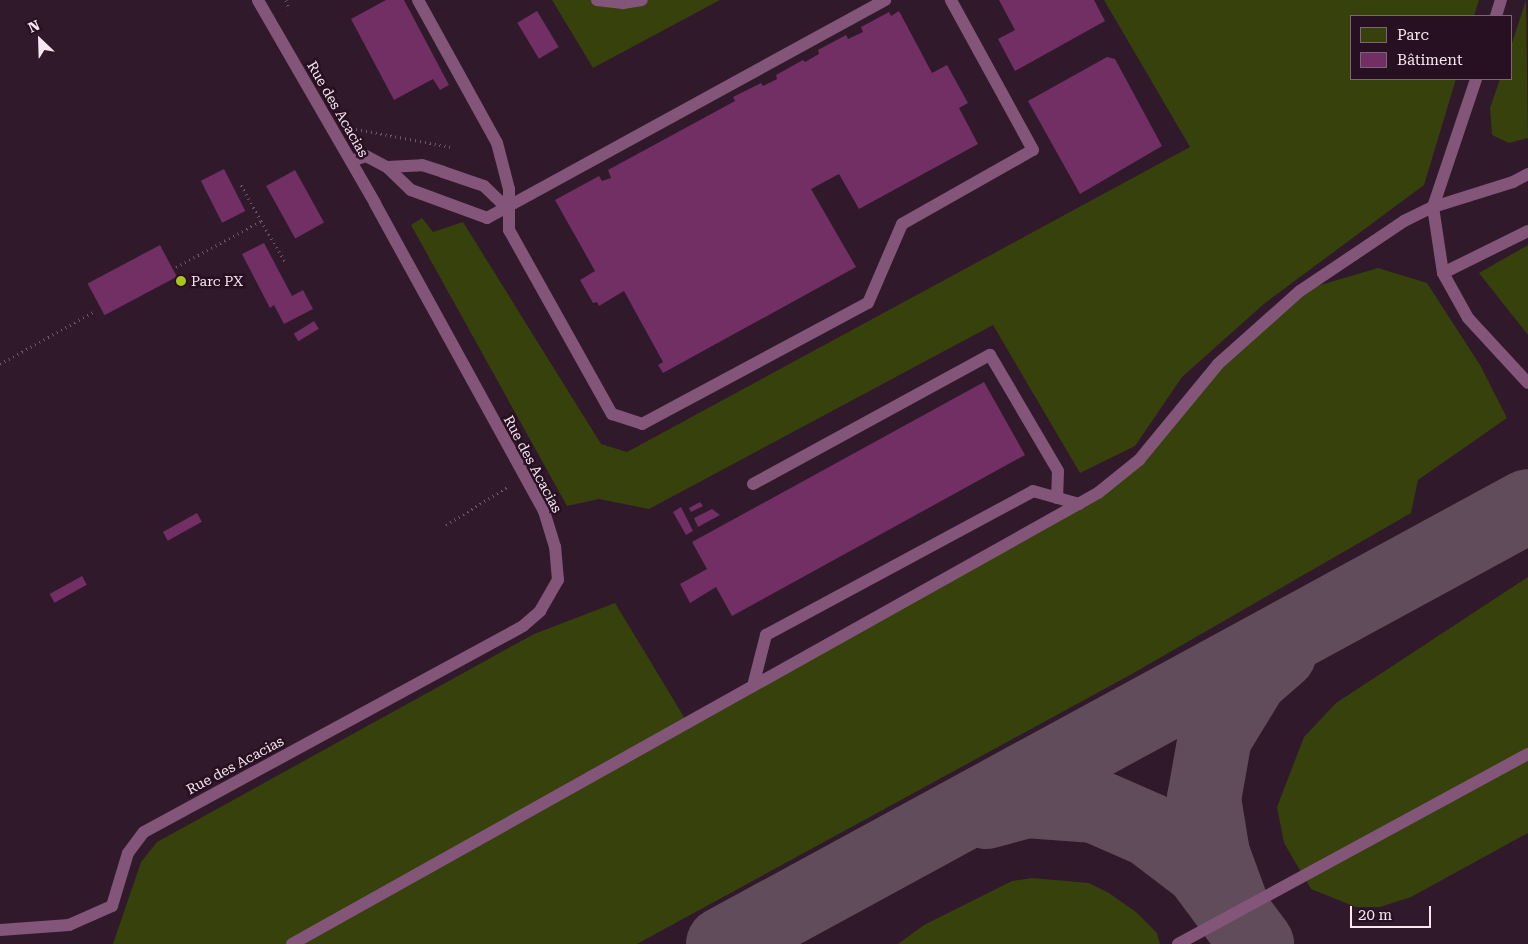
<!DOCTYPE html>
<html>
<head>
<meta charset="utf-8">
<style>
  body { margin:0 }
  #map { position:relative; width:1528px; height:944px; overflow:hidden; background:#30192b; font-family:"Roboto Serif",serif }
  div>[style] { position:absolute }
  .green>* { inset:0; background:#36410b }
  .taxiway>* { height:74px; margin:-37px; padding:0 37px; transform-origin:37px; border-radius:37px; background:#614c5c }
  .building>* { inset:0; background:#712f64; transform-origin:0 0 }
  .path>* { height:3px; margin-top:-1.5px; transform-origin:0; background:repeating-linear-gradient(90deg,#6c5767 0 1px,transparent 0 5px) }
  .service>* { height:12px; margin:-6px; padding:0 6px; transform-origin:6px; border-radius:6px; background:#835579 }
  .dots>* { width:14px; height:14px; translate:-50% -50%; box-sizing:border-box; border:2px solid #261021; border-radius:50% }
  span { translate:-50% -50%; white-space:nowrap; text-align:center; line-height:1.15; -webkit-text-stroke:5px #261021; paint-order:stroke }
  .street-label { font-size:14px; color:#f7e7f3 }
  .poi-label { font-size:14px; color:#f7e7f3 }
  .left { translate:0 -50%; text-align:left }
  .legend { position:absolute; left:1350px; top:15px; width:162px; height:65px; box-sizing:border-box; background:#261021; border:1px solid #7a6675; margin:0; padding:6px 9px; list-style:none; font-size:15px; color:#f7e7f3 }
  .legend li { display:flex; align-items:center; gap:10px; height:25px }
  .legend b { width:25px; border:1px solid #7a6675 }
  .north { position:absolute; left:15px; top:15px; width:50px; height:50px; -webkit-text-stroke:4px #261021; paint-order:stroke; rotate:336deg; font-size:14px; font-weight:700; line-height:20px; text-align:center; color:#f7e7f3 }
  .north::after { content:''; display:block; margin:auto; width:18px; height:22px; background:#f7e7f3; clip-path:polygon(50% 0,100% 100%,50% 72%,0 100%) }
  .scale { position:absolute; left:1350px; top:906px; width:81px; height:22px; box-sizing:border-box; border:2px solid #f7e7f3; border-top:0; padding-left:6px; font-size:15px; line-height:18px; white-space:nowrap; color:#f7e7f3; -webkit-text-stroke:4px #261021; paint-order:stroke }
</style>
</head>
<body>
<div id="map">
  <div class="green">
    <i style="clip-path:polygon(552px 0,720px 0,593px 68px)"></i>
    <i style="clip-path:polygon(1104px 0,1479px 0,1474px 16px,1352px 16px,1352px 79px,1456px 79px,1424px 185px,1265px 303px,1182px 377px,1135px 446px,1080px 473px,993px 325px,649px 509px,599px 499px,567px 506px,411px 225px,422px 218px,433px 232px,463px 222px,601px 444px,627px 452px,1190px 147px)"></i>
    <i style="clip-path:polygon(1526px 0,1528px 138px,1509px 143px,1492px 135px,1490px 108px,1500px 79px,1512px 79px,1512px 43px)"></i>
    <i style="clip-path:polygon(1528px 245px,1528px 335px,1479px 273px)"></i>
    <i style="clip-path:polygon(1378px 268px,1427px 283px,1480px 365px,1507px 418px,1418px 480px,1411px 513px,1130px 675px,637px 944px,113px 944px,141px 862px,157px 842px,534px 634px,615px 603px,687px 722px,1079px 504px,1139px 460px,1218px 364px,1300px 291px)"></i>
    <i style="clip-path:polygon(1528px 577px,1528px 833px,1411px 897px,1380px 907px,1356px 907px,1311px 889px,1284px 843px,1277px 807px,1304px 737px,1336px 703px)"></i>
    <i style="clip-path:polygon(1032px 878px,1089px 883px,1109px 893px,1136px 912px,1157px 933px,1160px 944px,898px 944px,924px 925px,1012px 881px)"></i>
  </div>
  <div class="taxiway">
    <i style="left:986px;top:812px;width:42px;rotate:-15deg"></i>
    <i style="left:1027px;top:801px;width:68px;rotate:4.2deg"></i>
    <i style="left:1095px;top:806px;width:60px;rotate:23.6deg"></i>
    <i style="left:1150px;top:830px;width:64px;rotate:37.4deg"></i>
    <i style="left:1201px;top:869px;width:94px;rotate:53.3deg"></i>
    <i style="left:1232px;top:906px;width:55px;rotate:-110.1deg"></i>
    <i style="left:1213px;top:854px;width:56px;rotate:-99.3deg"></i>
    <i style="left:1204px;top:799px;width:63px;rotate:-79.9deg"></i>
    <i style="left:1215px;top:737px;width:69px;rotate:-58.6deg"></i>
    <i style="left:1251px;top:678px;width:38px;rotate:-41deg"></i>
    <i style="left:723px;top:944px;width:916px;rotate:-28.55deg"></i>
  </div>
  <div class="building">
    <i style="clip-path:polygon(386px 0,404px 0,449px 85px,440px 90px,433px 79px,394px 100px,351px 19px)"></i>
    <i style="clip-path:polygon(999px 0,1094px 0,1105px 21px,1015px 71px,998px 39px,1015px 30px)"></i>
    <i style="left:537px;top:11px;width:42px;height:23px;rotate:59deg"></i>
    <i style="clip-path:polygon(899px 11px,932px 73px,947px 65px,968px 103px,959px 108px,978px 144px,859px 209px,839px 174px,811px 189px,856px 267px,663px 373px,658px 365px,663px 362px,624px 291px,599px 306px,597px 302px,593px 303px,580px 280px,595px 271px,555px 200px,599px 176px,602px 181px,611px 178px,608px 170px,735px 101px,733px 97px,761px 83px,763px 86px,777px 79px,776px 75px,803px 60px,805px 62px,819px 54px,818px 50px,846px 35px,848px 39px,863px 32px,861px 27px,889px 12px,891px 16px)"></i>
    <i style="clip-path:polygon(1107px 57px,1115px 59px,1162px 146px,1080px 194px,1028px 101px)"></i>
    <i style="left:224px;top:169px;width:47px;height:26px;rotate:63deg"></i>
    <i style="left:295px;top:170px;width:60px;height:33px;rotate:61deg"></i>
    <i style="clip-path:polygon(264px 243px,292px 296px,303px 290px,313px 309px,284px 324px,274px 305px,270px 308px,242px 254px)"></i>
    <i style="left:160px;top:245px;width:36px;height:82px;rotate:62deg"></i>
    <i style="left:314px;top:321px;width:9px;height:24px;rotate:58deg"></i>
    <i style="clip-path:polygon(984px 382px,1025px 455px,732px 616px,716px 587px,690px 603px,680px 584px,707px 569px,692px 542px)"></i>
    <i style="clip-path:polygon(700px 502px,703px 506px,691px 512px,689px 508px)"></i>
    <i style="clip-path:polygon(681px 507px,693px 531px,686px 535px,673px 512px)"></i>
    <i style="clip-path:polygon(712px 509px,720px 515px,698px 527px,694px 518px)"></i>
    <i style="left:197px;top:513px;width:10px;height:39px;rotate:61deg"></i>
    <i style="left:82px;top:576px;width:10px;height:37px;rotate:61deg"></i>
  </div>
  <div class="path">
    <i style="left:286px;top:0;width:10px;rotate:73deg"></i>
    <i style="left:356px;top:129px;width:97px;rotate:10.7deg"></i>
    <i style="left:261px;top:221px;width:49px;rotate:59.2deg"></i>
    <i style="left:176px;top:267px;width:97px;rotate:-28.4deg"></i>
    <i style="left:261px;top:221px;width:43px;rotate:-118.9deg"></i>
    <i style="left:0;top:364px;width:109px;rotate:-29.2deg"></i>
    <i style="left:446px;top:525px;width:74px;rotate:-31.8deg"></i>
  </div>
  <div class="service">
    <i style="left:418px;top:0;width:163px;rotate:61.1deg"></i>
    <i style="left:497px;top:143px;width:48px;rotate:75.4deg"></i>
    <i style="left:509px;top:189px;width:41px;rotate:90deg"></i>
    <i style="left:509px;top:230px;width:211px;rotate:60.8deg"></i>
    <i style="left:612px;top:414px;width:32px;rotate:18deg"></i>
    <i style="left:642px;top:424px;width:256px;rotate:-28.2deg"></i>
    <i style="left:868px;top:303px;width:86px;rotate:-66.7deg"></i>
    <i style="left:902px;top:224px;width:150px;rotate:-29.5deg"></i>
    <i style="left:1033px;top:150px;width:171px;rotate:-118.7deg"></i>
    <i style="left:597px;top:0;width:26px;rotate:7deg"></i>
    <i style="left:623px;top:3px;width:19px;rotate:-9deg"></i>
    <i style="left:1496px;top:16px;width:17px;rotate:-73deg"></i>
    <i style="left:351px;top:161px;width:16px;rotate:-18deg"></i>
    <i style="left:366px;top:156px;width:24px;rotate:28deg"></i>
    <i style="left:387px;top:167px;width:33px;rotate:44deg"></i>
    <i style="left:411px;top:190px;width:81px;rotate:20.2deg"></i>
    <i style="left:487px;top:218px;width:454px;rotate:-28.7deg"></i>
    <i style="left:387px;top:167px;width:35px;rotate:-3deg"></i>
    <i style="left:422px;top:165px;width:22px;rotate:18deg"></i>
    <i style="left:443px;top:172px;width:43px;rotate:18.9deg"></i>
    <i style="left:484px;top:186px;width:32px;rotate:44deg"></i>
    <i style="left:1528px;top:174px;width:17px;rotate:152deg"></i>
    <i style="left:1513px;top:182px;width:84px;rotate:162.6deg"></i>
    <i style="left:1433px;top:207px;width:67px;rotate:81.4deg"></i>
    <i style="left:1443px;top:273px;width:51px;rotate:60.9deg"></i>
    <i style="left:1468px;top:318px;width:88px;rotate:47.3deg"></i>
    <i style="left:1443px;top:273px;width:95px;rotate:-26.3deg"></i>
    <i style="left:753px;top:484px;width:270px;rotate:-28.6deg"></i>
    <i style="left:990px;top:355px;width:134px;rotate:59.6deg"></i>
    <i style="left:1058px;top:471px;width:27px;rotate:92deg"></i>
    <i style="left:753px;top:686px;width:53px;rotate:-75.7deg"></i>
    <i style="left:766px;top:635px;width:303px;rotate:-28.3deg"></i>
    <i style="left:1033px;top:491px;width:48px;rotate:15.8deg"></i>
    <i style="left:0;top:930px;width:69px;rotate:-4.1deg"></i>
    <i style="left:69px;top:925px;width:47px;rotate:-23.8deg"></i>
    <i style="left:112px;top:906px;width:55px;rotate:-73.2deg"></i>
    <i style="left:128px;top:853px;width:26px;rotate:-53deg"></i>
    <i style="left:144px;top:832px;width:431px;rotate:-28.5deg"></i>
    <i style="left:523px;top:626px;width:23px;rotate:-41deg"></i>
    <i style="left:540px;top:611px;width:36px;rotate:-60deg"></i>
    <i style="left:558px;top:580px;width:33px;rotate:-95deg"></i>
    <i style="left:555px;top:547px;width:38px;rotate:-107deg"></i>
    <i style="left:544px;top:511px;width:351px;rotate:-118.8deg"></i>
    <i style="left:375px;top:203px;width:234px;rotate:-120deg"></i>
    <i style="left:292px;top:944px;width:924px;rotate:-29.23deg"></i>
    <i style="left:1098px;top:493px;width:53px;rotate:-38.8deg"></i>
    <i style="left:1139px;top:460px;width:124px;rotate:-50.5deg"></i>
    <i style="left:1218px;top:364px;width:110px;rotate:-41.7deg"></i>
    <i style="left:1300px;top:291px;width:125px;rotate:-33.9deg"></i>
    <i style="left:1404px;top:221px;width:32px;rotate:-26deg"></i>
    <i style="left:1433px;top:207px;width:135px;rotate:-71.4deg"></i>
    <i style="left:1178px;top:944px;width:398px;rotate:-28.5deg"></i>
  </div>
  <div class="dots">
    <i style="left:181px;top:281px;background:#a9c71b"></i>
  </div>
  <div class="street-label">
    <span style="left:338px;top:109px;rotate:60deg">Rue des Acacias</span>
    <span style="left:533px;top:464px;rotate:62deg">Rue des Acacias</span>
    <span style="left:235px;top:765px;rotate:-28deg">Rue des Acacias</span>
  </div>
  <div class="poi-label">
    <span class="left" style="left:191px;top:281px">Parc PX</span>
  </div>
  <ul class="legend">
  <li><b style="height:14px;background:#36410b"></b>Parc</li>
  <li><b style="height:14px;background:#712f64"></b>Bâtiment</li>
  </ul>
  <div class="north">N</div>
  <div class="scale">20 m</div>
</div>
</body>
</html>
